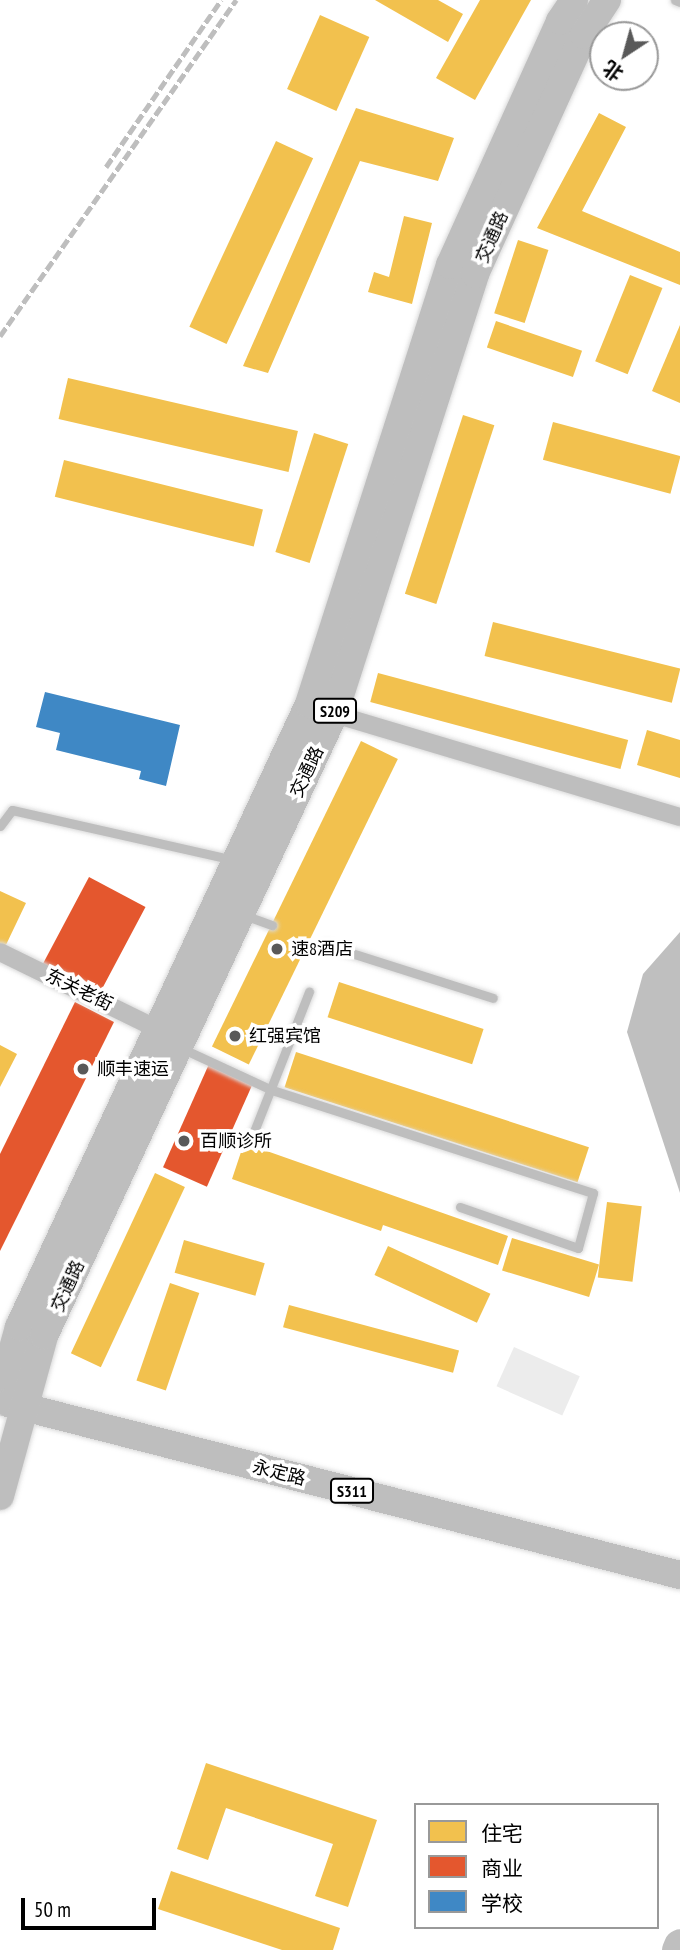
<!DOCTYPE html>
<html>
<head>
<meta charset="utf-8">
<style>
  body { margin:0 }
  #map { position:relative; width:680px; height:1950px; overflow:hidden; background:#fff; font-family:"PT Sans Narrow","Noto Sans SC",sans-serif }
  div>[style] { position:absolute }
  .green>* { inset:0; background:#ececec; transform-origin:0 0 }
  .water>* { inset:0; background:#bfbfbf }
  .homes>* { inset:0; background:#f2c14e; transform-origin:0 0 }
  .shops>* { inset:0; background:#e4572e; transform-origin:0 0 }
  .schools>* { inset:0; background:#3f88c5 }
  .river>* { height:33px; margin:-16.5px; padding:0 16.5px; transform-origin:16.5px; border-radius:16.5px; background:#bfbfbf }
  .roads { filter:drop-shadow(0 0 2px #dbdbdb) drop-shadow(0 0 2px #dbdbdb) }
  .service>* { height:9px; margin:-4.5px; padding:0 4.5px; transform-origin:4.5px; border-radius:4.5px; background:#bebebe }
  .minor>* { height:18px; margin:-9px; padding:0 9px; transform-origin:9px; border-radius:9px; background:#bebebe }
  .primary>* { height:28px; margin:-14px; padding:0 14px; transform-origin:14px; border-radius:14px; background:#bebebe }
  .rail>* { height:5px; margin-top:-2.5px; transform-origin:0; background:repeating-linear-gradient(90deg,#bebebe 0 10px,transparent 0 13.5px) }
  .dots>* { width:19px; height:19px; translate:-50% -50%; box-sizing:border-box; border:4px solid #fff; border-radius:50% }
  span { translate:-50% -50%; white-space:nowrap; text-align:center; line-height:1.15; -webkit-text-stroke:7px #fff; paint-order:stroke }
  .shield-label span { padding:2px 5px; background:#fff; border:2px solid; border-radius:5px; -webkit-text-stroke-width:0 }
  .shield-label { font-size:16px; color:#000; font-weight:700 }
  .street-label { font-size:18px; color:#000 }
  .poi-label { font-size:18px; color:#000 }
  .left { translate:0 -50%; text-align:left }
  .legend { position:absolute; left:414px; top:1803px; width:245px; height:126px; box-sizing:border-box; background:#fff; border:2px solid #999; margin:0; padding:9px 12px; list-style:none; font-size:21px; color:#000 }
  .legend li { display:flex; align-items:center; gap:14px; height:35px }
  .legend b { width:35px; border:2px solid #999 }
  .north { position:absolute; left:589px; top:21px; width:70px; height:70px; box-sizing:border-box; background:#fff; border:2px solid #999; border-radius:50%; rotate:216deg; font-size:19px; font-weight:700; line-height:28px; text-align:center; color:#000 }
  .north::after { content:''; display:block; margin:auto; width:24px; height:32px; background:#595959; clip-path:polygon(50% 0,100% 100%,50% 72%,0 100%) }
  .scale { position:absolute; left:21px; top:1898px; width:135px; height:32px; box-sizing:border-box; border:4px solid #000; border-top:0; padding-left:9px; font-size:21px; line-height:24px; white-space:nowrap; color:#000; -webkit-text-stroke:5px #fff; paint-order:stroke }
</style>
</head>
<body>
<div id="map">
  <div class="green">
    <i style="left:514px;top:1347px;width:72px;height:43px;rotate:24deg"></i>
  </div>
  <div class="water">
    <i style="clip-path:polygon(680px 932px,680px 1193px,627px 1032px,643px 974px)"></i>
  </div>
  <div class="homes">
    <i style="clip-path:polygon(375px 0,438px 0,463px 14px,448px 42px)"></i>
    <i style="clip-path:polygon(480px 0,531px 0,475px 100px,436px 78px)"></i>
    <i style="left:320px;top:15px;width:54px;height:81px;rotate:24deg"></i>
    <i style="clip-path:polygon(356px 108px,454px 138px,438px 181px,360px 161px,268px 373px,243px 366px)"></i>
    <i style="clip-path:polygon(599px 113px,626px 127px,582px 211px,680px 252px,680px 285px,537px 228px)"></i>
    <i style="left:276px;top:141px;width:41px;height:205px;rotate:25deg"></i>
    <i style="clip-path:polygon(404px 216px,432px 223px,412px 304px,368px 292px,374px 272px,389px 277px)"></i>
    <i style="left:518px;top:240px;width:32px;height:77px;rotate:18deg"></i>
    <i style="left:630px;top:275px;width:35px;height:93px;rotate:22deg"></i>
    <i style="left:496px;top:321px;width:91px;height:28px;rotate:19deg"></i>
    <i style="clip-path:polygon(680px 325px,680px 403px,652px 391px)"></i>
    <i style="left:68px;top:378px;width:236px;height:42px;rotate:13deg"></i>
    <i style="left:463px;top:415px;width:33px;height:188px;rotate:18deg"></i>
    <i style="left:553px;top:422px;width:132px;height:39px;rotate:15deg"></i>
    <i style="left:314px;top:433px;width:36px;height:125px;rotate:18deg"></i>
    <i style="left:64px;top:460px;width:205px;height:38px;rotate:14deg"></i>
    <i style="left:493px;top:622px;width:193px;height:35px;rotate:14deg"></i>
    <i style="left:378px;top:673px;width:259px;height:30px;rotate:15deg"></i>
    <i style="clip-path:polygon(647px 730px,680px 740px,680px 778px,637px 765px)"></i>
    <i style="left:361px;top:741px;width:41px;height:340px;rotate:26deg"></i>
    <i style="clip-path:polygon(0 891px,26px 903px,4px 949px,0 947px)"></i>
    <i style="left:339px;top:982px;width:152px;height:37px;rotate:18deg"></i>
    <i style="clip-path:polygon(0 1045px,17px 1054px,0 1087px)"></i>
    <i style="left:296px;top:1052px;width:308px;height:37px;rotate:18deg"></i>
    <i style="clip-path:polygon(244px 1143px,508px 1236px,498px 1265px,383px 1225px,381px 1231px,232px 1179px)"></i>
    <i style="left:155px;top:1173px;width:33px;height:199px;rotate:25deg"></i>
    <i style="left:607px;top:1202px;width:35px;height:76px;rotate:7deg"></i>
    <i style="left:512px;top:1238px;width:91px;height:34px;rotate:17deg"></i>
    <i style="left:184px;top:1240px;width:84px;height:34px;rotate:16deg"></i>
    <i style="left:388px;top:1246px;width:113px;height:32px;rotate:25deg"></i>
    <i style="left:170px;top:1283px;width:31px;height:103px;rotate:19deg"></i>
    <i style="left:289px;top:1305px;width:176px;height:23px;rotate:15deg"></i>
    <i style="clip-path:polygon(206px 1763px,377px 1820px,348px 1907px,315px 1896px,333px 1844px,226px 1808px,208px 1860px,177px 1849px)"></i>
    <i style="clip-path:polygon(171px 1871px,340px 1928px,333px 1950px,282px 1950px,158px 1909px)"></i>
  </div>
  <div class="shops">
    <i style="left:89px;top:877px;width:64px;height:99px;rotate:28deg"></i>
    <i style="clip-path:polygon(75px 1002px,114px 1022px,0 1251px,0 1154px)"></i>
    <i style="left:209px;top:1064px;width:48px;height:113px;rotate:24deg"></i>
  </div>
  <div class="schools">
    <i style="clip-path:polygon(45px 692px,180px 725px,166px 786px,139px 779px,141px 771px,56px 750px,60px 733px,36px 727px)"></i>
  </div>
  <div class="river">
    <i style="left:678px;top:1950px;width:5px;rotate:-68deg"></i>
  </div>
  <div class="roads">
    <div class="service">
      <i style="left:675px;top:0;width:5px;rotate:22deg"></i>
      <i style="left:0;top:826px;width:20px;rotate:-53deg"></i>
      <i style="left:12px;top:810px;width:227px;rotate:12.7deg"></i>
      <i style="left:244px;top:915px;width:30px;rotate:20deg"></i>
      <i style="left:326px;top:945px;width:175px;rotate:17.6deg"></i>
      <i style="left:181px;top:1048px;width:100px;rotate:24.8deg"></i>
      <i style="left:272px;top:1090px;width:337px;rotate:17.8deg"></i>
      <i style="left:593px;top:1193px;width:57px;rotate:105.3deg"></i>
      <i style="left:578px;top:1248px;width:125px;rotate:-160.8deg"></i>
      <i style="left:253px;top:1134px;width:153px;rotate:-68.5deg"></i>
    </div>
    <div class="minor">
      <i style="left:334px;top:714px;width:361px;rotate:16.6deg"></i>
      <i style="left:0;top:952px;width:175px;rotate:26.1deg"></i>
    </div>
    <div class="primary">
      <i style="left:0;top:1395px;width:71px;rotate:-74.4deg"></i>
      <i style="left:19px;top:1327px;width:687px;rotate:-65.04deg"></i>
      <i style="left:309px;top:704px;width:461px;rotate:-72.2deg"></i>
      <i style="left:450px;top:265px;width:268px;rotate:-65.7deg"></i>
      <i style="left:560px;top:21px;width:25px;rotate:-56deg"></i>
      <i style="left:8px;top:1403px;width:694px;rotate:14.36deg"></i>
      <i style="left:0;top:1496px;width:166px;rotate:-74.6deg"></i>
      <i style="left:44px;top:1336px;width:686px;rotate:-65deg"></i>
      <i style="left:334px;top:714px;width:462px;rotate:-72.2deg"></i>
      <i style="left:475px;top:274px;width:263px;rotate:-65.5deg"></i>
      <i style="left:584px;top:35px;width:42px;rotate:-56.7deg"></i>
    </div>
  </div>
  <div class="rail">
    <i style="left:106px;top:167px;width:203px;rotate:-55.4deg"></i>
    <i style="left:0;top:336px;width:411px;rotate:-54.9deg"></i>
  </div>
  <div class="dots">
    <i style="left:277px;top:949px;background:#595959"></i>
    <i style="left:235px;top:1036px;background:#595959"></i>
    <i style="left:83px;top:1069px;background:#595959"></i>
    <i style="left:184px;top:1141px;background:#595959"></i>
  </div>
  <div class="shield-label">
    <span style="left:335px;top:711px">S209</span>
    <span style="left:352px;top:1491px">S311</span>
  </div>
  <div class="street-label">
    <span style="left:492px;top:237px;rotate:-66deg">交通路</span>
    <span style="left:307px;top:772px;rotate:-65deg">交通路</span>
    <span style="left:79px;top:990px;rotate:26deg">东关老街</span>
    <span style="left:68px;top:1286px;rotate:-65deg">交通路</span>
    <span style="left:279px;top:1473px;rotate:14deg">永定路</span>
  </div>
  <div class="poi-label">
    <span class="left" style="left:291px;top:949px">速8酒店</span>
    <span class="left" style="left:249px;top:1036px">红强宾馆</span>
    <span class="left" style="left:97px;top:1069px">顺丰速运</span>
    <span class="left" style="left:200px;top:1141px">百顺诊所</span>
  </div>
  <ul class="legend">
  <li><b style="height:19px;background:#f2c14e"></b>住宅</li>
  <li><b style="height:19px;background:#e4572e"></b>商业</li>
  <li><b style="height:19px;background:#3f88c5"></b>学校</li>
  </ul>
  <div class="north">北</div>
  <div class="scale">50 m</div>
</div>
</body>
</html>
